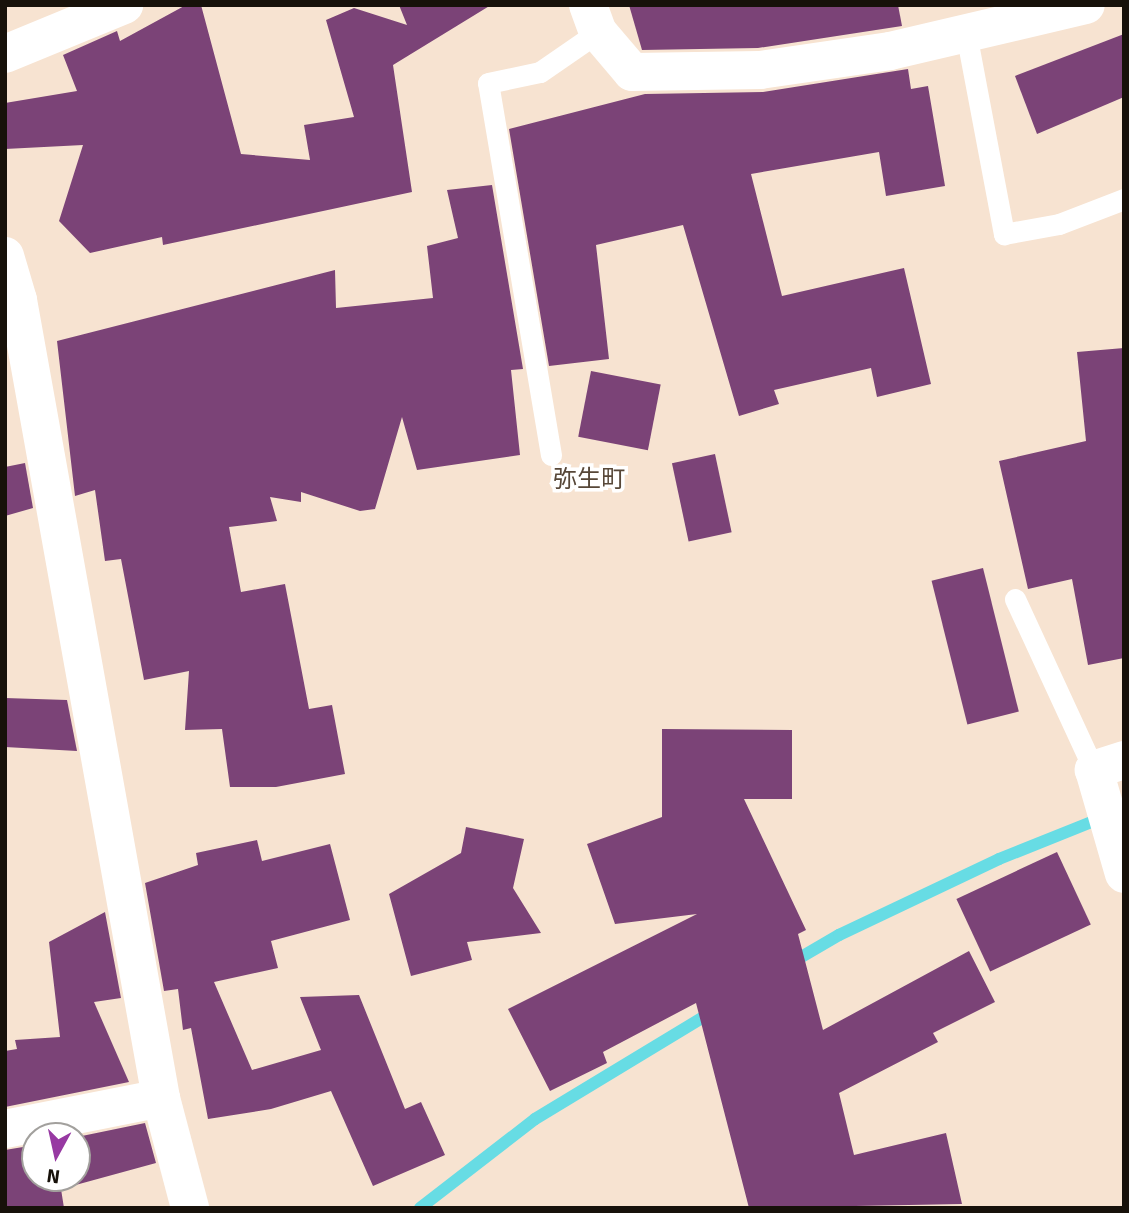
<!DOCTYPE html>
<html>
<head>
<meta charset="utf-8">
<style>
  body { margin:0 }
  #map { position:relative; width:1129px; height:1213px; overflow:hidden; background:#f7e3d1; font-family:Signika,"Noto Sans JP",sans-serif }
  div>[style] { position:absolute }
  .stream>* { height:12px; margin:-6px; padding:0 6px; transform-origin:6px; border-radius:6px; background:#67dce4 }
  .building>* { inset:0; background:#7b4377; transform-origin:0 0 }
  .service>* { height:21px; margin:-10.5px; padding:0 10.5px; transform-origin:10.5px; border-radius:10.5px; background:#fff }
  .minor>* { height:38px; margin:-19px; padding:0 19px; transform-origin:19px; border-radius:19px; background:#fff }
  span { translate:-50% -50%; white-space:nowrap; text-align:center; line-height:1.15; -webkit-text-stroke:7px #fff; paint-order:stroke }
  .quarter-label { font-size:24px; color:#574738 }
  .frame { position:absolute; inset:0; border:7px solid #17110a; pointer-events:none }
  .north { position:absolute; left:21px; top:1122px; width:70px; height:70px; box-sizing:border-box; background:#fff; border:2px solid #a2a09d; border-radius:50%; rotate:188deg; font-size:19px; font-weight:700; line-height:28px; text-align:center; color:#17110a }
  .north::after { content:''; display:block; margin:auto; width:24px; height:32px; background:#9739a2; clip-path:polygon(50% 0,100% 100%,50% 72%,0 100%) }
</style>
</head>
<body>
<div id="map">
  <div class="stream">
    <i style="left:791px;top:963px;width:56px;rotate:-30.3deg"></i>
    <i style="left:839px;top:935px;width:177px;rotate:-25.4deg"></i>
    <i style="left:999px;top:859px;width:113px;rotate:-21.8deg"></i>
    <i style="left:420px;top:1208px;width:145px;rotate:-37.7deg"></i>
    <i style="left:535px;top:1119px;width:208px;rotate:-31.2deg"></i>
  </div>
  <div class="building">
    <i style="clip-path:polygon(186px 5px,201px 5px,241px 154px,310px 160px,304px 125px,354px 117px,326px 20px,354px 8px,407px 25px,399px 5px,491px 5px,393px 65px,412px 192px,163px 245px,162px 237px,90px 253px,59px 221px,83px 145px,5px 149px,5px 103px,77px 91px,63px 55px,117px 31px,120px 41px)"></i>
    <i style="clip-path:polygon(629px 5px,898px 5px,902px 26px,758px 48px,642px 50px)"></i>
    <i style="clip-path:polygon(1124px 34px,1124px 97px,1037px 134px,1015px 76px)"></i>
    <i style="clip-path:polygon(908px 69px,911px 89px,928px 86px,945px 186px,886px 196px,879px 152px,751px 174px,782px 296px,904px 268px,931px 384px,877px 397px,871px 368px,774px 390px,779px 404px,739px 416px,683px 225px,596px 245px,609px 359px,549px 366px,509px 129px,645px 94px,763px 92px)"></i>
    <i style="clip-path:polygon(492px 185px,523px 369px,511px 370px,520px 455px,417px 470px,402px 417px,375px 509px,360px 511px,301px 492px,301px 502px,270px 497px,277px 521px,229px 527px,241px 592px,285px 584px,309px 709px,332px 705px,345px 774px,276px 787px,230px 787px,222px 729px,185px 730px,189px 671px,144px 680px,121px 559px,105px 561px,95px 490px,75px 496px,57px 341px,335px 270px,336px 308px,433px 298px,427px 246px,458px 238px,447px 190px)"></i>
    <i style="clip-path:polygon(1124px 348px,1124px 658px,1088px 665px,1072px 579px,1028px 589px,999px 461px,1086px 441px,1077px 352px)"></i>
    <i style="left:591px;top:371px;width:71px;height:67px;rotate:11deg"></i>
    <i style="left:715px;top:454px;width:80px;height:44px;rotate:78deg"></i>
    <i style="clip-path:polygon(25px 463px,33px 508px,5px 516px,5px 467px)"></i>
    <i style="left:983px;top:568px;width:148px;height:53px;rotate:76deg"></i>
    <i style="clip-path:polygon(5px 698px,67px 700px,77px 751px,5px 747px)"></i>
    <i style="clip-path:polygon(662px 729px,792px 730px,792px 799px,744px 799px,806px 930px,798px 934px,823px 1030px,969px 951px,995px 1002px,933px 1033px,938px 1042px,839px 1093px,854px 1155px,946px 1133px,962px 1204px,749px 1208px,696px 1003px,603px 1052px,607px 1063px,550px 1091px,508px 1009px,697px 914px,615px 924px,587px 844px,662px 817px)"></i>
    <i style="clip-path:polygon(466px 827px,524px 839px,513px 888px,541px 933px,467px 942px,472px 960px,411px 976px,389px 894px,461px 853px)"></i>
    <i style="clip-path:polygon(257px 840px,262px 861px,330px 844px,350px 920px,271px 941px,278px 968px,214px 982px,252px 1070px,321px 1050px,300px 997px,359px 995px,405px 1109px,421px 1102px,445px 1155px,373px 1186px,331px 1091px,271px 1109px,208px 1119px,191px 1028px,183px 1030px,178px 989px,164px 991px,145px 883px,198px 865px,196px 853px)"></i>
    <i style="left:1057px;top:852px;width:80px;height:111px;rotate:65deg"></i>
    <i style="clip-path:polygon(105px 912px,121px 998px,94px 1002px,129px 1082px,5px 1107px,5px 1051px,17px 1049px,15px 1040px,60px 1037px,49px 942px)"></i>
    <i style="clip-path:polygon(145px 1123px,156px 1163px,61px 1189px,64px 1208px,5px 1208px,5px 1150px,35px 1145px,35px 1178px,77px 1178px,77px 1137px)"></i>
  </div>
  <div class="service">
    <i style="left:966px;top:33px;width:205px;rotate:79.3deg"></i>
    <i style="left:1004px;top:234px;width:56px;rotate:-10.3deg"></i>
    <i style="left:1059px;top:224px;width:70px;rotate:-21deg"></i>
    <i style="left:551px;top:455px;width:377px;rotate:-99.6deg"></i>
    <i style="left:488px;top:83px;width:53px;rotate:-11.9deg"></i>
    <i style="left:540px;top:72px;width:70px;rotate:-34.6deg"></i>
    <i style="left:1015px;top:599px;width:188px;rotate:65.2deg"></i>
  </div>
  <div class="minor">
    <i style="left:588px;top:5px;width:29px;rotate:70deg"></i>
    <i style="left:598px;top:32px;width:52px;rotate:49.6deg"></i>
    <i style="left:632px;top:72px;width:128px;rotate:-0.9deg"></i>
    <i style="left:760px;top:70px;width:131px;rotate:-8.3deg"></i>
    <i style="left:890px;top:51px;width:201px;rotate:-13.2deg"></i>
    <i style="left:5px;top:54px;width:129px;rotate:-22.4deg"></i>
    <i style="left:5px;top:256px;width:46px;rotate:73.5deg"></i>
    <i style="left:18px;top:300px;width:811px;rotate:79.84deg"></i>
    <i style="left:161px;top:1098px;width:114px;rotate:75.2deg"></i>
    <i style="left:1124px;top:760px;width:32px;rotate:162deg"></i>
    <i style="left:1094px;top:770px;width:108px;rotate:73.9deg"></i>
    <i style="left:5px;top:1129px;width:159px;rotate:-11.2deg"></i>
  </div>
  <div class="quarter-label">
    <span style="left:589px;top:480px">弥生町</span>
  </div>
  <div class="frame"></div>
  <div class="north">N</div>
</div>
</body>
</html>
